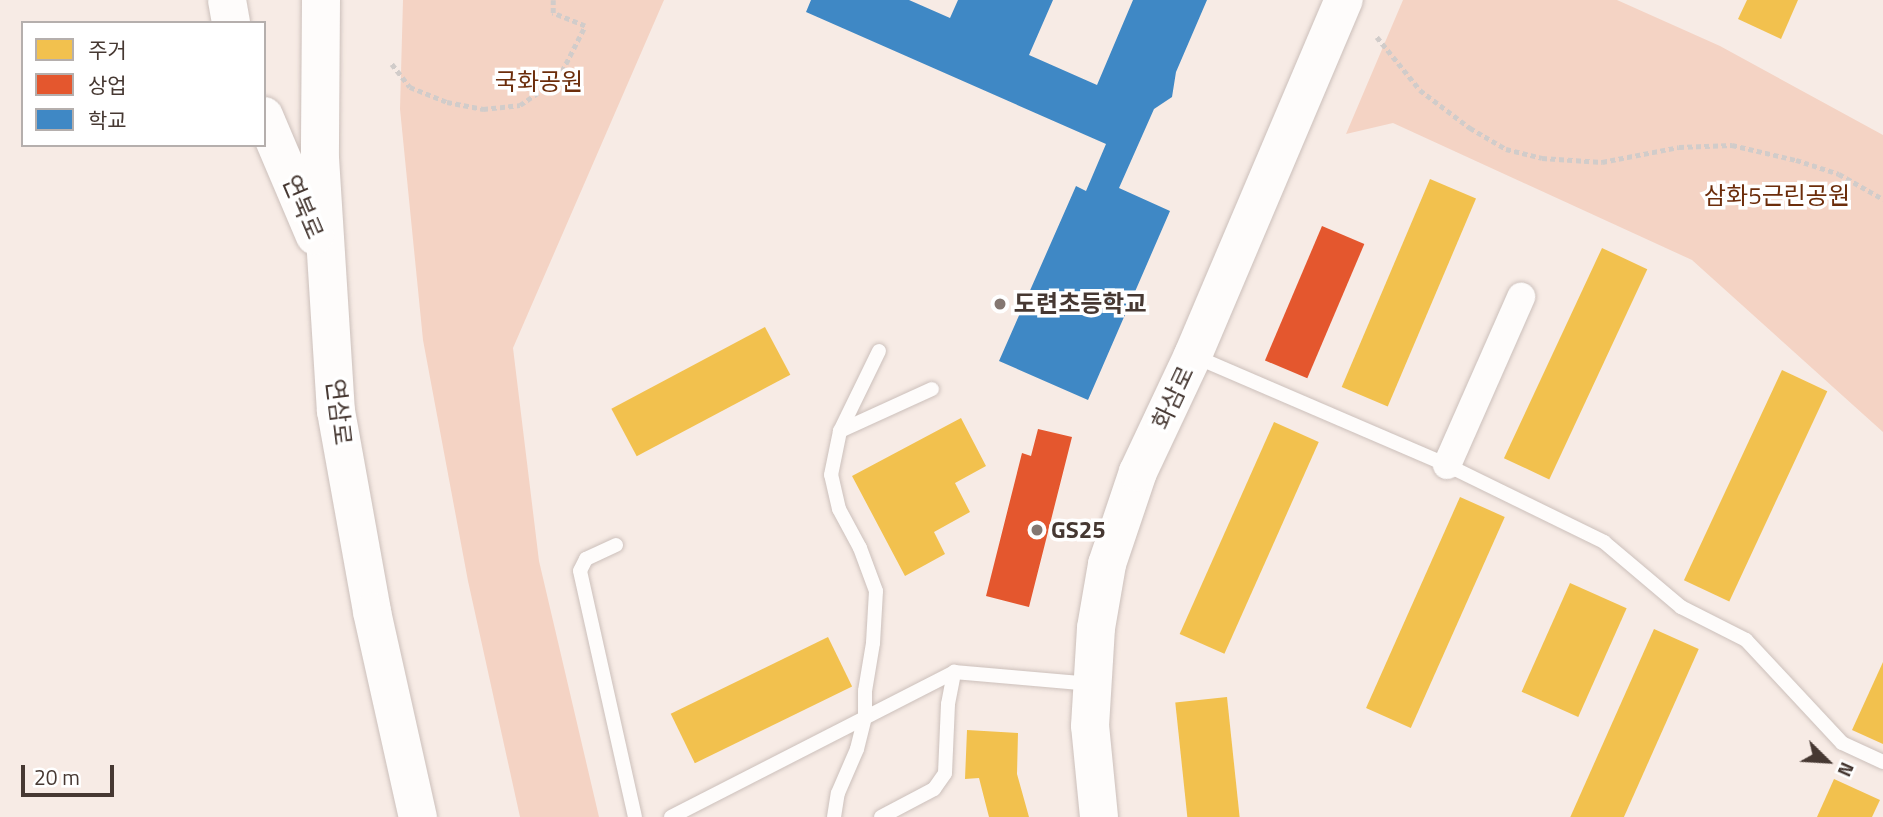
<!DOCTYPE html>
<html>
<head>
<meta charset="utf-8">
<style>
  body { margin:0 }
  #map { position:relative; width:1883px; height:817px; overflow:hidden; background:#f7ebe5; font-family:"Titillium Web","Noto Sans KR",sans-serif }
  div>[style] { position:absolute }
  .green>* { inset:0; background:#f4d3c4 }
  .homes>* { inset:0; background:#f2c14e; transform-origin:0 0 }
  .shops>* { inset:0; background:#e4572e; transform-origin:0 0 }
  .schools>* { inset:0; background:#3f88c5 }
  .path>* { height:4.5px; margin-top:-2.25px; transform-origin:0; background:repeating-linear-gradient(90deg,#d1ccca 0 5px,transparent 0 8.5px) }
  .roads { filter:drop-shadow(0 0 2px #ccc0bb) drop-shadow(0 0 2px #ccc0bb) }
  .lane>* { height:14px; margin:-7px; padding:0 7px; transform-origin:7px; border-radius:7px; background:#fefcfb }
  .street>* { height:28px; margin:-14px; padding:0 14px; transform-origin:14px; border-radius:14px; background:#fefcfb }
  .secondary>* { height:38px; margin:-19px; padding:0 19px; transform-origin:19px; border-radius:19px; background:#fefcfb }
  .dots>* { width:19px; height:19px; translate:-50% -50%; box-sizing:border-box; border:4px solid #fff; border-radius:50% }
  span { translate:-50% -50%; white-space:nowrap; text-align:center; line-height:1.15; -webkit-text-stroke:7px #fff; paint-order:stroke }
  .park-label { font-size:24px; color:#6c2d0b }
  .street-label { font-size:24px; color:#463832 }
  .poi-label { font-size:24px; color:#463832; font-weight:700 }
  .left { translate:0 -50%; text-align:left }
  .legend { position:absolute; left:21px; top:21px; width:245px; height:126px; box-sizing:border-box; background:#fff; border:2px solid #b5afad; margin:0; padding:9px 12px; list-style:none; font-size:21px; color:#463832 }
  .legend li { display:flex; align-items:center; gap:14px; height:35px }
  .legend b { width:35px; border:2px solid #b5afad }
  .north { position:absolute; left:1792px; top:726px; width:70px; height:70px; -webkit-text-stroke:5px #fff; paint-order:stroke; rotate:114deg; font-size:19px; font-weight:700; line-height:28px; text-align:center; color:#463832 }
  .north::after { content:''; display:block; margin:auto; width:24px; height:32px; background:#463832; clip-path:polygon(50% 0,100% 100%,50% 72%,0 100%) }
  .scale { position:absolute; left:21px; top:765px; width:93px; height:32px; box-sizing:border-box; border:4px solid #463832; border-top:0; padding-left:9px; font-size:21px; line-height:24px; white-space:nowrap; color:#463832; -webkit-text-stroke:5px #fff; paint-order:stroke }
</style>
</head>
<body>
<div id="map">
  <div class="green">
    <i style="clip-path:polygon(403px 0,664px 0,513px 348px,539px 561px,599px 817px,520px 817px,468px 581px,423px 340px,400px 109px)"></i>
    <i style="clip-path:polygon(1403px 0,1617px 0,1720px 46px,1883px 135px,1883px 432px,1692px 260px,1393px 123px,1346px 134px)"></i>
  </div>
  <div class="homes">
    <i style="clip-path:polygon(1747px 0,1798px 0,1781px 39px,1738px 19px)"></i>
    <i style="left:1430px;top:179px;width:50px;height:226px;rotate:23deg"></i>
    <i style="left:1602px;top:248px;width:50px;height:232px;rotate:25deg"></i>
    <i style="left:765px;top:327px;width:54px;height:174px;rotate:62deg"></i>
    <i style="left:1782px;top:370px;width:50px;height:232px;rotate:25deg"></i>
    <i style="clip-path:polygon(961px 418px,986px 466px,955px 483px,970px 512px,934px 532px,945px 554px,905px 576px,852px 476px)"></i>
    <i style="left:1274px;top:422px;width:49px;height:232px;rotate:24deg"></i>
    <i style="left:1460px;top:497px;width:49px;height:231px;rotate:24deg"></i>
    <i style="left:1570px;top:583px;width:62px;height:119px;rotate:24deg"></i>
    <i style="left:1654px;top:629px;width:49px;height:206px;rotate:24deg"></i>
    <i style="left:828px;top:637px;width:55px;height:175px;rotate:64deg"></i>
    <i style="clip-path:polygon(1883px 662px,1883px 744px,1852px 730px)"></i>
    <i style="left:1227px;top:697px;width:121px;height:52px;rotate:84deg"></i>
    <i style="clip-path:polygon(967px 730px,1018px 733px,1017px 774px,1029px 817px,989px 817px,979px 778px,965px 779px)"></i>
    <i style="clip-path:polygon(1834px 779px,1880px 800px,1872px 817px,1817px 817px)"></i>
  </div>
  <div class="shops">
    <i style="left:1322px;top:226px;width:46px;height:146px;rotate:23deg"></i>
    <i style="clip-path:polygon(1038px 429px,1072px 437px,1029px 607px,986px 596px,1022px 453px,1031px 456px)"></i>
  </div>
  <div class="schools">
    <i style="clip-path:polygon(811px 0,909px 0,950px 18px,958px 0,1053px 0,1029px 55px,1097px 85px,1133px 0,1207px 0,1176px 72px,1172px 97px,1154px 109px,1119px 188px,1170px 211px,1088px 400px,999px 361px,1076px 186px,1086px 191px,1106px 144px,806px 12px)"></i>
  </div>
  <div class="path">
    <i style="left:1377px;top:37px;width:68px;rotate:50.9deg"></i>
    <i style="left:1420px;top:90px;width:63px;rotate:37.2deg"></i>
    <i style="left:1470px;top:128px;width:42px;rotate:30.3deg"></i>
    <i style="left:1506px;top:149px;width:37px;rotate:14deg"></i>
    <i style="left:1542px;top:158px;width:60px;rotate:3.8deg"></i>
    <i style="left:1602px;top:162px;width:78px;rotate:-11deg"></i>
    <i style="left:1679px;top:147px;width:53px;rotate:-2.2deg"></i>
    <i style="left:1732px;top:145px;width:66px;rotate:13.2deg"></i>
    <i style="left:1796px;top:160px;width:45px;rotate:18deg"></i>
    <i style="left:1839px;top:174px;width:51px;rotate:29.6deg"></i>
    <i style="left:392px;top:64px;width:29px;rotate:52deg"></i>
    <i style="left:410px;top:87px;width:40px;rotate:22deg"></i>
    <i style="left:447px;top:102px;width:37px;rotate:11deg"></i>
    <i style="left:483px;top:109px;width:37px;rotate:-6deg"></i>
    <i style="left:520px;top:105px;width:46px;rotate:-34.4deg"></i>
    <i style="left:558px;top:79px;width:59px;rotate:-63deg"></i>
    <i style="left:585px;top:26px;width:35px;rotate:-158deg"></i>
    <i style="left:553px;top:13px;width:13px;rotate:-90deg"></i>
  </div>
  <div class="roads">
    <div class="lane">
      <i style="left:1194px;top:356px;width:275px;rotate:23.3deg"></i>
      <i style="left:1447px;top:465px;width:175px;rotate:26.1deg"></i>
      <i style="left:1604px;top:542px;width:101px;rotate:40.2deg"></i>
      <i style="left:1681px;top:607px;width:73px;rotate:26.9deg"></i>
      <i style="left:1746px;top:640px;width:141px;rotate:47deg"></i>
      <i style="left:1842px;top:743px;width:45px;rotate:24.9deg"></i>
      <i style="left:840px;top:431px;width:101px;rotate:-24.5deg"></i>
      <i style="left:616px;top:545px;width:33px;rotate:155deg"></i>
      <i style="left:586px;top:559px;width:13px;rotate:117deg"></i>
      <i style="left:580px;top:571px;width:252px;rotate:77.4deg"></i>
      <i style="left:671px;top:817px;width:318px;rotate:-27.1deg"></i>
      <i style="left:954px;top:672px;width:138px;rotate:5deg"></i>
      <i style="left:834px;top:817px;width:24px;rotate:-81deg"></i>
      <i style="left:838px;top:793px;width:48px;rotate:-66.6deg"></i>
      <i style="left:857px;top:749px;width:33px;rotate:-76deg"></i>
      <i style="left:865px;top:717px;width:26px;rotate:-90deg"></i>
      <i style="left:865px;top:691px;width:49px;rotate:-80.5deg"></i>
      <i style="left:873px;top:643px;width:52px;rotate:-86.7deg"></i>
      <i style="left:876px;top:591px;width:46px;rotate:-110.4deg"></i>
      <i style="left:860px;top:548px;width:44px;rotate:-118.3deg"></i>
      <i style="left:839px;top:509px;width:35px;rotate:-103deg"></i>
      <i style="left:831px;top:475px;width:45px;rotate:-78.4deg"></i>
      <i style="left:840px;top:431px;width:89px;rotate:-64deg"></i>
      <i style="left:881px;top:817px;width:60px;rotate:-27.8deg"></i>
      <i style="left:934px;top:789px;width:19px;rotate:-55deg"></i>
      <i style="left:945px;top:773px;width:69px;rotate:-87.5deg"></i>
      <i style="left:948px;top:704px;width:33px;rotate:-79deg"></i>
    </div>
    <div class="street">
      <i style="left:1447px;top:465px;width:184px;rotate:-66.2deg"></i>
    </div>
    <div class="secondary">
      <i style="left:227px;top:0;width:23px;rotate:80deg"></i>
      <i style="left:321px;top:0;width:158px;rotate:90.4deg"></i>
      <i style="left:320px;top:158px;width:254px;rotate:86.4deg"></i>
      <i style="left:336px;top:411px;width:204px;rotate:79.8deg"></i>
      <i style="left:372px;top:612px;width:210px;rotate:77.4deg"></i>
      <i style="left:264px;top:116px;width:130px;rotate:67deg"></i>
      <i style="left:1099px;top:817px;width:91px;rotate:-95.6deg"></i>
      <i style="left:1090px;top:726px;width:98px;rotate:-86.5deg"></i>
      <i style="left:1096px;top:628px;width:65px;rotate:-80.2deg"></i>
      <i style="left:1107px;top:564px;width:97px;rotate:-71.4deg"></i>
      <i style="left:1138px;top:472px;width:129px;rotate:-64.8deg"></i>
      <i style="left:1193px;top:355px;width:386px;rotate:-67deg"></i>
    </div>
  </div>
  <div class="dots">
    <i style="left:1000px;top:304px;background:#847771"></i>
    <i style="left:1037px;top:530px;background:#847771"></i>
  </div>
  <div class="park-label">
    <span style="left:539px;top:82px">국화공원</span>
    <span style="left:1777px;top:196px">삼화5근린공원</span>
  </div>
  <div class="street-label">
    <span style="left:303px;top:207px;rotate:67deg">연북로</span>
    <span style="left:1173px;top:398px;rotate:-65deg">화삼로</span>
    <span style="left:339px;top:412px;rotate:83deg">연삼로</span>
  </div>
  <div class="poi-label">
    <span class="left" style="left:1014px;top:304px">도련초등학교</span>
    <span class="left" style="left:1051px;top:530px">GS25</span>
  </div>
  <ul class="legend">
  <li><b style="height:19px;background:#f2c14e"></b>주거</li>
  <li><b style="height:19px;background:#e4572e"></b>상업</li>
  <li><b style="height:19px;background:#3f88c5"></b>학교</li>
  </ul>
  <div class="north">N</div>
  <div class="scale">20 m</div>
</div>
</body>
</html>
